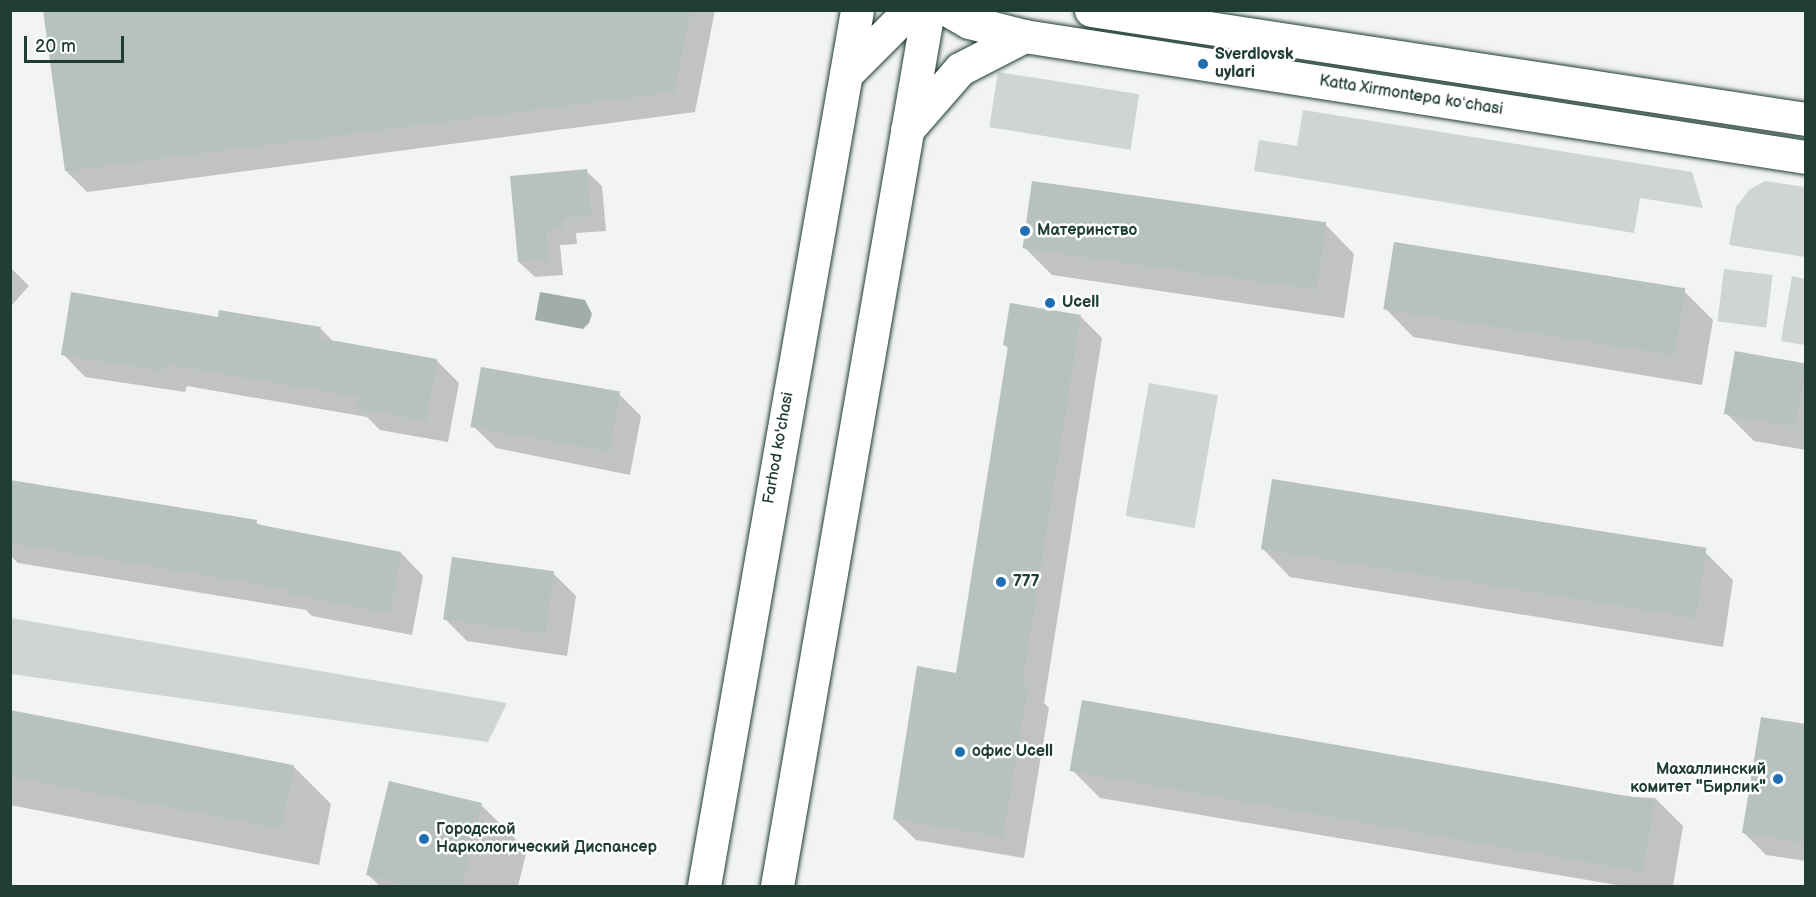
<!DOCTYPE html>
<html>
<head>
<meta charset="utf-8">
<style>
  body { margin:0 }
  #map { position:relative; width:1816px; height:897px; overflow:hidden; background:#f2f3f3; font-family:"Balsamiq Sans",sans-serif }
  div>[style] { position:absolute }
  .green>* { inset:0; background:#ced5d3; transform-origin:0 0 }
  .water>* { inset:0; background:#a1adaa }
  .shadow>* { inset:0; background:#0003 }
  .building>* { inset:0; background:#b7c1bd; transform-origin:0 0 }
  .roads { filter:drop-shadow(0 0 2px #1f3d34) drop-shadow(0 0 2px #1f3d34) }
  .secondary>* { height:33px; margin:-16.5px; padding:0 16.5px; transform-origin:16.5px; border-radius:16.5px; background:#fff }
  .primary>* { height:33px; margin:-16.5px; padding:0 16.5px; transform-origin:16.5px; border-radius:16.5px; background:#fff }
  .dots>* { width:16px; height:16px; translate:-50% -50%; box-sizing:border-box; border:3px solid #fff; border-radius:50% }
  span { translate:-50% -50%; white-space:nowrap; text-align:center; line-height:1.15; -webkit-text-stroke:5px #fff; paint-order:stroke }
  .poi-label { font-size:16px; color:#1f3d34; font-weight:700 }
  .left { translate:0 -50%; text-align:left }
  .right { translate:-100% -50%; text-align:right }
  .street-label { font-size:16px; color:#1f3d34 }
  .frame { position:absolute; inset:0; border:12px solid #1f3d34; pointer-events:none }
  .scale { position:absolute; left:24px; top:36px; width:100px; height:27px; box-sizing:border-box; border:3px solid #1f3d34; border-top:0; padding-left:8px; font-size:18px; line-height:21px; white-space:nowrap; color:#1f3d34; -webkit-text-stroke:4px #fff; paint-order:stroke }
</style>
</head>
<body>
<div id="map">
  <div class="green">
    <i style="left:998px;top:72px;width:143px;height:56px;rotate:9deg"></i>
    <i style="clip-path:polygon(1303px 110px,1692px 172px,1703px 208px,1640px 198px,1634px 233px,1254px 171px,1259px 140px,1297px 146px)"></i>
    <i style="clip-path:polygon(1765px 181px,1805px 187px,1805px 257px,1729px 245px,1736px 207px,1749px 190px)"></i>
    <i style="left:1724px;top:269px;width:49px;height:53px;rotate:7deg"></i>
    <i style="clip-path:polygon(1792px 276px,1805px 279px,1805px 345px,1781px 341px)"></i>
    <i style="left:1149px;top:383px;width:70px;height:135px;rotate:10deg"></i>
    <i style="clip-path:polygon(11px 618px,507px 703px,488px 742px,11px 674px)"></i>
  </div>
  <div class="water">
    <i style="clip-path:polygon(540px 292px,585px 300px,592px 314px,589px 323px,583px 329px,535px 320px)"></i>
  </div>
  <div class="shadow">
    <i style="clip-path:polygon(44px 10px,715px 10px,695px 112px,87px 192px,66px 171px)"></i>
    <i style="clip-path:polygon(586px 171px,602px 186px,606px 231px,576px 233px,577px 244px,560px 245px,563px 275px,535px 277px,519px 262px)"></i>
    <i style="clip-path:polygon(1326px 225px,1354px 254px,1344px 318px,1052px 275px,1024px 247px)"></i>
    <i style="clip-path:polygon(10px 267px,29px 286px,10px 307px)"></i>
    <i style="clip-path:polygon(1685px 292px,1713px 320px,1702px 385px,1413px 337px,1385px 308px)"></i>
    <i style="clip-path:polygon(1080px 316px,1102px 338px,1044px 703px,1049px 708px,1024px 858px,916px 840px,894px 819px,958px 675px,1009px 349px,1004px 344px)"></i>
    <i style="clip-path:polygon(219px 318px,321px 329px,334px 342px,436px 360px,459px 383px,448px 442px,380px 430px,367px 417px,187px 386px,185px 392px,85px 377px,63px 354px)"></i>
    <i style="clip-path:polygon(1806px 364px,1806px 450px,1754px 441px,1726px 413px)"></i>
    <i style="clip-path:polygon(619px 394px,641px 416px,630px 475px,496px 448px,473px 426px)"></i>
    <i style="clip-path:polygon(10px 482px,256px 522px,261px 527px,401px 553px,423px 576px,412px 635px,312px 616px,306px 610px,18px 563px,10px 555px)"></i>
    <i style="clip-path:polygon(1262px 548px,1705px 552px,1733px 580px,1723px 647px,1290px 577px)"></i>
    <i style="clip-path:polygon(453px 558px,554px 574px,576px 596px,567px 656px,467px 641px,444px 618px)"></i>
    <i style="clip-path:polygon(10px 711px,293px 766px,331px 804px,319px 865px,10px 805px)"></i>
    <i style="clip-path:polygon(1806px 726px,1806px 861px,1766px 855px,1744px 833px)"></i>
    <i style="clip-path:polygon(1072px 770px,1655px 798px,1683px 826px,1673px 886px,1623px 886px,1100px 798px)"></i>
    <i style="clip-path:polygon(481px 805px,527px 850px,518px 886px,380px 886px,368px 875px)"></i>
  </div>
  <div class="building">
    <i style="clip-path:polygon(43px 10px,691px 10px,674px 92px,65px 171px)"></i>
    <i style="clip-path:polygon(587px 169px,591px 216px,561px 218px,562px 229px,546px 230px,548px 260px,518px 262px,510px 176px)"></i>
    <i style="left:1032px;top:181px;width:297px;height:68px;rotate:8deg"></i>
    <i style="left:1394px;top:242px;width:295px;height:68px;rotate:9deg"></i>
    <i style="clip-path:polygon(71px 292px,218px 317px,219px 310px,321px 327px,319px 338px,437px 359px,426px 421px,356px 408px,358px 397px,165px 364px,163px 371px,61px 355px)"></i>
    <i style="clip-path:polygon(1010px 303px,1081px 315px,1022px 684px,1028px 685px,1003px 837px,893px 819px,917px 666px,956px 673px,1008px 346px,1003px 345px)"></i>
    <i style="left:1735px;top:351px;width:72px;height:64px;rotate:10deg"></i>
    <i style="left:481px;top:367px;width:141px;height:61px;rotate:10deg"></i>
    <i style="left:1272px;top:479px;width:440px;height:71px;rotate:9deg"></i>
    <i style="clip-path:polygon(10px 480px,257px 520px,256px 524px,401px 552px,390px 613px,288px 594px,289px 589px,10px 543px)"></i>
    <i style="left:452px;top:557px;width:103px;height:63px;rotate:8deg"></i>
    <i style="left:1082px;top:700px;width:582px;height:72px;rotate:10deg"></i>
    <i style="left:10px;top:710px;width:289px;height:65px;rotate:11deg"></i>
    <i style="clip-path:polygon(1761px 717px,1806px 724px,1806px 843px,1742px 833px)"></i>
    <i style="clip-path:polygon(389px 781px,482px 803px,462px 886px,413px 886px,366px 875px)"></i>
  </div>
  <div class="roads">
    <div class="secondary">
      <i style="left:948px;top:10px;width:24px;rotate:30deg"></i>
      <i style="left:969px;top:22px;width:57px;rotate:14.3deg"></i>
      <i style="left:1024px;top:36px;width:791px;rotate:8.8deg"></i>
      <i style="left:1091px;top:10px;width:723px;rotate:8.67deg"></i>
      <i style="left:846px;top:74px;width:91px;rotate:-45deg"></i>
    </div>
    <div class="primary">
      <i style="left:907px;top:130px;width:81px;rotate:-49deg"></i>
      <i style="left:960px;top:69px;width:72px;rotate:-27.3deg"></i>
      <i style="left:704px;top:886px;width:889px;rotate:-80.09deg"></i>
      <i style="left:777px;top:886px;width:889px;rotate:-80.22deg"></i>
    </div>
  </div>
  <div class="dots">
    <i style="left:1203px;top:64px;background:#1f6fb2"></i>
    <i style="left:1025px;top:231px;background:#1f6fb2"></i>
    <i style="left:1050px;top:303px;background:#1f6fb2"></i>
    <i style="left:1001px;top:582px;background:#1f6fb2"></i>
    <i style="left:960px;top:752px;background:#1f6fb2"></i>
    <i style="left:1778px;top:779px;background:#1f6fb2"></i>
    <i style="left:424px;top:839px;background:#1f6fb2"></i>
  </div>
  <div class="poi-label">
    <span class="left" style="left:1215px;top:64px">Sverdlovsk<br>uylari</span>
    <span class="left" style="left:1037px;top:231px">Материнство</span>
    <span class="left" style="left:1062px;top:303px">Ucell</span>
    <span class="left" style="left:1013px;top:582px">777</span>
    <span class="left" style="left:972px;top:752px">офис Ucell</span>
    <span class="right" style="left:1766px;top:779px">Махаллинский<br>комитет "Бирлик"</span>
    <span class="left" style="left:436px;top:839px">Городской<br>Наркологический Диспансер</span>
  </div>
  <div class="street-label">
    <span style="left:1411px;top:96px;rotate:9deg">Katta Xirmontepa koʻchasi</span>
    <span style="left:779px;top:448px;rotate:-80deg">Farhod ko'chasi</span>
  </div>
  <div class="frame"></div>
  <div class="scale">20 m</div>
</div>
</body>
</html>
